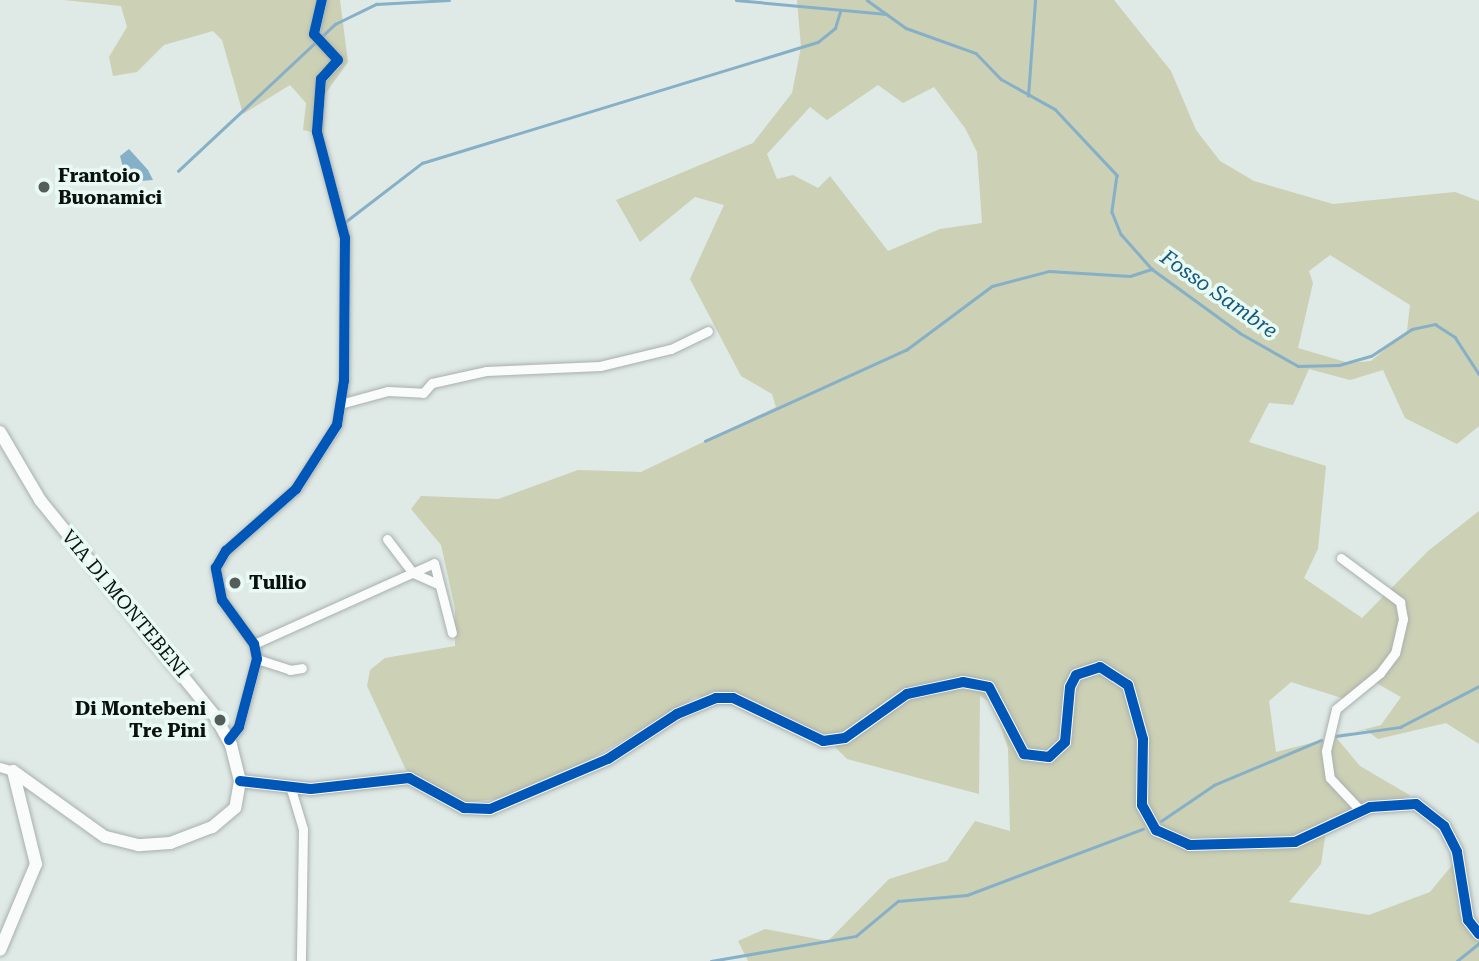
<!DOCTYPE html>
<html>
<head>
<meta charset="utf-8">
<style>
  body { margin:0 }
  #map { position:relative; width:1479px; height:961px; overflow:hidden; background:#dfe9e5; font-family:"Roboto Serif",serif }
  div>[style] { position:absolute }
  .green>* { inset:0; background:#ccd0b4 }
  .water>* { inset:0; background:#85b0c7 }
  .stream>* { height:2.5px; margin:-1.25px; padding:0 1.25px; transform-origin:1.25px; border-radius:1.25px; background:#85b0c7 }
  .roads { filter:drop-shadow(0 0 2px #a8b0ad) drop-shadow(0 0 2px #a8b0ad) }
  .minor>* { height:9px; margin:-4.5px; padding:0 4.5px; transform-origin:4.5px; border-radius:4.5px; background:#fafcfb }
  .tertiary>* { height:12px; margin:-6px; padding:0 6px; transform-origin:6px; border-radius:6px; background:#fafcfb }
  .cycleway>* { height:10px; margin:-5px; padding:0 5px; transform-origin:5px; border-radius:5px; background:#0057b8 }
  .dots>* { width:19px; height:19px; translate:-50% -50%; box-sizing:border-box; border:4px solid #e8faf3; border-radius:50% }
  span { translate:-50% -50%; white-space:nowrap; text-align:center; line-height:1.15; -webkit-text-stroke:7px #e8faf3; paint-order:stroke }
  .poi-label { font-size:19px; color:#0b110f; font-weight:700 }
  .left { translate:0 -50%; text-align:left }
  .right { translate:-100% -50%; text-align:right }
  .street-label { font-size:19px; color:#0b110f }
  .water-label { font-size:21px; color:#15597d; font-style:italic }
</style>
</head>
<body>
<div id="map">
  <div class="green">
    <i style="clip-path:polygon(64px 0,340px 0,348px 62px,325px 94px,324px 135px,303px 130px,306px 103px,290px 85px,243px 114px,222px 40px,213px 31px,164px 45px,137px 72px,113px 76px,109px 57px,127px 27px,121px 6px)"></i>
    <i style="clip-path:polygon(evenodd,797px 0,1114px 0,1171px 71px,1196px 130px,1220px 161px,1254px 181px,1333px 204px,1455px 192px,1479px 201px,1479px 426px,1457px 444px,1405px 418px,1383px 370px,1350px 380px,1309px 369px,1293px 405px,1269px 403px,1249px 442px,1326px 466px,1318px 549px,1304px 578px,1362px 618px,1428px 551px,1479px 511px,1479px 744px,1446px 723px,1378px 739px,1366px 730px,1334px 735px,1360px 766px,1411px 796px,1328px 818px,1321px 864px,1289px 902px,1369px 915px,1430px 892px,1453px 864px,1460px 915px,1479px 941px,1479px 961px,748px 961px,738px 941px,765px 929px,828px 941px,889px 879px,947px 861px,975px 821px,1010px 831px,1008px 748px,993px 704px,980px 696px,979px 794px,847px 759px,823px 735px,735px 694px,695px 697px,575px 768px,499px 799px,465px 802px,406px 770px,367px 686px,370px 670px,385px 658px,455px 646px,455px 608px,441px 545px,411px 509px,421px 496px,498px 499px,578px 470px,641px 472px,776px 407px,772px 394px,741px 376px,690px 279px,724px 205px,695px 197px,640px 242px,616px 200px,753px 143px,792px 93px,801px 47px,797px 0,878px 85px,903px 103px,934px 87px,965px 128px,977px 152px,982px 223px,940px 229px,888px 251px,830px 176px,818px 188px,793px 175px,777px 179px,767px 154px,810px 107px,827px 120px,878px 85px,797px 0,1330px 255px,1410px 305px,1407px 331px,1371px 361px,1349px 363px,1298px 348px,1313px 283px,1309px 271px,1330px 255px,797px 0,1371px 680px,1401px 697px,1381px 725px,1276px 752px,1269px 701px,1291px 682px,1345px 699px,1371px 680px)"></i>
  </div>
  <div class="water">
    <i style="clip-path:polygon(129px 149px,148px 170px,153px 180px,127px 182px,120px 156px)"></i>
  </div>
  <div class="stream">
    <i style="left:736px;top:0;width:151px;rotate:5.3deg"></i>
    <i style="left:867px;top:0;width:48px;rotate:35.7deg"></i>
    <i style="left:906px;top:28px;width:74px;rotate:19.7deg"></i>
    <i style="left:976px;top:53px;width:36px;rotate:46deg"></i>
    <i style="left:1001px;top:79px;width:62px;rotate:29.1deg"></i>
    <i style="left:1055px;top:109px;width:91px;rotate:46.8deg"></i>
    <i style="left:1117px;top:175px;width:37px;rotate:98deg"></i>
    <i style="left:1112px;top:212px;width:24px;rotate:68deg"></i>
    <i style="left:1121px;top:234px;width:47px;rotate:48.5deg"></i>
    <i style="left:1152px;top:269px;width:109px;rotate:36deg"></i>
    <i style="left:1240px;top:333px;width:67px;rotate:29.6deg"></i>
    <i style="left:1298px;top:366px;width:41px;rotate:-1.4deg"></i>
    <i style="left:1339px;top:365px;width:33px;rotate:-16deg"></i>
    <i style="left:1371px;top:356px;width:49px;rotate:-33.4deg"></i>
    <i style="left:1412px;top:329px;width:24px;rotate:-12deg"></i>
    <i style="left:1435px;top:324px;width:24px;rotate:33deg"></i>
    <i style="left:1455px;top:337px;width:44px;rotate:57deg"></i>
    <i style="left:1028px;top:96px;width:96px;rotate:-85.8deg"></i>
    <i style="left:178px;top:171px;width:215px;rotate:-43.1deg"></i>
    <i style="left:335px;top:24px;width:46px;rotate:-26deg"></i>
    <i style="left:376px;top:4px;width:73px;rotate:-3.1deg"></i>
    <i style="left:345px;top:222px;width:97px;rotate:-37.5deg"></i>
    <i style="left:422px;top:163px;width:414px;rotate:-17deg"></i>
    <i style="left:818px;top:42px;width:22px;rotate:-39deg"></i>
    <i style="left:835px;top:28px;width:17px;rotate:-73deg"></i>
    <i style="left:705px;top:441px;width:221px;rotate:-24.4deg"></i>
    <i style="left:906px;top:350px;width:107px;rotate:-36.7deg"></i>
    <i style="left:992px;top:286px;width:59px;rotate:-14.7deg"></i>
    <i style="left:1049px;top:271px;width:81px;rotate:3.5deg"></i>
    <i style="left:1130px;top:276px;width:23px;rotate:-18deg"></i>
    <i style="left:1336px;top:736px;width:65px;rotate:-8deg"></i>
    <i style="left:1400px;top:727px;width:89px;rotate:-27.4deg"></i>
    <i style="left:1161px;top:821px;width:64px;rotate:-34.2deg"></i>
    <i style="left:1214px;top:785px;width:116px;rotate:-22.8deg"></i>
    <i style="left:711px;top:961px;width:147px;rotate:-9.8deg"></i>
    <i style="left:856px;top:936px;width:55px;rotate:-39.8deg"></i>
    <i style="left:898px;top:901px;width:69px;rotate:-5deg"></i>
    <i style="left:967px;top:895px;width:188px;rotate:-20.6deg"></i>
    <i style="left:1457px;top:961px;width:28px;rotate:-39deg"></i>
  </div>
  <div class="roads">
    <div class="minor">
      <i style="left:340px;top:404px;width:50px;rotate:-15.2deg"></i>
      <i style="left:388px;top:391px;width:35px;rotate:3deg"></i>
      <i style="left:423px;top:393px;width:13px;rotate:-48deg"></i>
      <i style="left:432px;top:383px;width:55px;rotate:-12.5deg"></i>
      <i style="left:486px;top:371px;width:114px;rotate:-2.5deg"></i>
      <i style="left:600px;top:366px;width:73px;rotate:-13.5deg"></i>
      <i style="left:671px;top:349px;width:41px;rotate:-25.9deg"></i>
      <i style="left:387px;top:539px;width:43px;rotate:52.6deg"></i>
      <i style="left:413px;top:573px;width:27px;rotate:24deg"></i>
      <i style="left:1341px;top:558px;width:74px;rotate:36.7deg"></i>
      <i style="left:1400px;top:602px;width:17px;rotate:80deg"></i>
      <i style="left:1403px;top:619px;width:35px;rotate:103deg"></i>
      <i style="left:1395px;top:653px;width:25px;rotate:127deg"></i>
      <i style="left:1380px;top:673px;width:57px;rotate:140.7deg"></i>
      <i style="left:1336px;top:709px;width:43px;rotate:103.4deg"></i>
      <i style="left:1326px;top:751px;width:27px;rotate:82deg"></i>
      <i style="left:1330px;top:778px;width:44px;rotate:46.8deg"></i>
      <i style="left:254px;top:644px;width:197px;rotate:-24.2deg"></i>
      <i style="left:434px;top:563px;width:72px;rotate:75.6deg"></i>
      <i style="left:257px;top:659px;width:35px;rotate:18deg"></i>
      <i style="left:290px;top:670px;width:12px;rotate:-9deg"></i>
      <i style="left:229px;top:740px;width:16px;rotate:-52deg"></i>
      <i style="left:239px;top:727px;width:70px;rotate:-75.2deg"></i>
      <i style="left:257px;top:659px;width:15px;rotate:-101deg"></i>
      <i style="left:254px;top:644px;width:54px;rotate:-126deg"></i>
      <i style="left:222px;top:600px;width:33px;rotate:-101deg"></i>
      <i style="left:216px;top:568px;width:20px;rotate:-60deg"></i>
      <i style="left:226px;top:551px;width:94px;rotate:-41.5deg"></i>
      <i style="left:296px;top:489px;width:76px;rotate:-57.4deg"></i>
      <i style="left:337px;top:425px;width:45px;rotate:-81deg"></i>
      <i style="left:344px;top:381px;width:143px;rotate:-89.6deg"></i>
      <i style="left:345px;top:238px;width:110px;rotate:-104.8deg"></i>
      <i style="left:317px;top:132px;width:53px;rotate:-85.7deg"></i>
      <i style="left:321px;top:79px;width:25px;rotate:-48deg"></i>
      <i style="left:338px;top:60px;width:35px;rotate:-133deg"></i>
      <i style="left:314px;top:34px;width:35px;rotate:-77deg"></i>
      <i style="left:0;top:767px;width:14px;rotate:17deg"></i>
      <i style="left:291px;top:789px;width:42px;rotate:73.3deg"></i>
      <i style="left:303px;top:829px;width:132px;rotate:90.9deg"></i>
    </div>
    <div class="tertiary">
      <i style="left:0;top:432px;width:79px;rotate:59.5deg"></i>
      <i style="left:40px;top:500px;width:278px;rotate:51deg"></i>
      <i style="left:215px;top:716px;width:33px;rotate:61deg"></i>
      <i style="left:231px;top:745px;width:37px;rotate:76deg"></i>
      <i style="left:240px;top:781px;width:27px;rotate:100deg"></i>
      <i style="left:235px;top:808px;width:30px;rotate:140deg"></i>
      <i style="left:212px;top:827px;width:45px;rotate:159.1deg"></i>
      <i style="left:170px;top:843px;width:32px;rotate:176deg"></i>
      <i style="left:138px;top:845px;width:34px;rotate:-166deg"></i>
      <i style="left:105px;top:837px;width:113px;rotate:-144.3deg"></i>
      <i style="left:13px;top:771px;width:96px;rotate:76.1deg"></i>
      <i style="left:36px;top:864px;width:93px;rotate:112.7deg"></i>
      <i style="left:240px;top:781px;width:71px;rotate:6.4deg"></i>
      <i style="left:311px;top:789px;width:99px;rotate:-6.4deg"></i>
      <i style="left:409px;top:778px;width:63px;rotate:28.6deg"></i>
      <i style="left:464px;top:808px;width:26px;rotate:2deg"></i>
      <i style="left:490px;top:809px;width:128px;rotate:-23deg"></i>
      <i style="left:608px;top:759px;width:82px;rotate:-33.1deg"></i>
      <i style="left:677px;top:714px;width:42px;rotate:-22.3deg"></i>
      <i style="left:716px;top:698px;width:17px"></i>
      <i style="left:733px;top:698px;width:100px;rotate:25.5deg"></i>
      <i style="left:823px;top:741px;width:22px;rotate:-8deg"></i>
      <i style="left:845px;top:738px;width:76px;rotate:-35.4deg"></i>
      <i style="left:907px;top:694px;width:57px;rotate:-12.1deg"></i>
      <i style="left:963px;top:682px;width:26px;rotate:11deg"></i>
      <i style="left:989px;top:687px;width:76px;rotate:62.4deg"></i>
      <i style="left:1024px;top:754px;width:25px;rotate:7deg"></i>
      <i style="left:1049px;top:757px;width:22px;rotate:-43deg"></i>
      <i style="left:1065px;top:742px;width:55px;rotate:-84.8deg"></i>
      <i style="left:1070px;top:687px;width:13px;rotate:-63deg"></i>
      <i style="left:1076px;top:675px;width:25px;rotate:-18deg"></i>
      <i style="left:1100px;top:667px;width:33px;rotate:33deg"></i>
      <i style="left:1128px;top:685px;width:56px;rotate:74.5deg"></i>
      <i style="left:1143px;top:739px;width:66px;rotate:90.9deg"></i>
      <i style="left:1142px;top:805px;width:29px;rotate:61deg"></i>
      <i style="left:1156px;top:830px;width:36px;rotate:24deg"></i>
      <i style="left:1189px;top:845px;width:106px;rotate:-1.6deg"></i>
      <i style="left:1295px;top:842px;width:83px;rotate:-25deg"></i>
      <i style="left:1370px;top:807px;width:46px;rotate:-3.7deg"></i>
      <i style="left:1416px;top:804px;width:36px;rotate:38deg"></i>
      <i style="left:1444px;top:826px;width:29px;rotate:63deg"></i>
      <i style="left:1457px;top:852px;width:69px;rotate:80.8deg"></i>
      <i style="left:1468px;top:920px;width:18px;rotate:52deg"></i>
    </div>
  </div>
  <div class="cycleway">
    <i style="left:229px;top:740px;width:16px;rotate:-52deg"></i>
    <i style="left:239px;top:727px;width:70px;rotate:-75.2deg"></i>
    <i style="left:257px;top:659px;width:15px;rotate:-101deg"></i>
    <i style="left:254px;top:644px;width:54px;rotate:-126deg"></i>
    <i style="left:222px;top:600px;width:33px;rotate:-101deg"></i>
    <i style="left:216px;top:568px;width:20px;rotate:-60deg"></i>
    <i style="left:226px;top:551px;width:94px;rotate:-41.5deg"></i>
    <i style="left:296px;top:489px;width:76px;rotate:-57.4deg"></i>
    <i style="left:337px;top:425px;width:45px;rotate:-81deg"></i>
    <i style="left:344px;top:381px;width:143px;rotate:-89.6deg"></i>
    <i style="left:345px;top:238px;width:110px;rotate:-104.8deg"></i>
    <i style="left:317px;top:132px;width:53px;rotate:-85.7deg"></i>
    <i style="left:321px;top:79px;width:25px;rotate:-48deg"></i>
    <i style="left:338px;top:60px;width:35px;rotate:-133deg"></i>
    <i style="left:314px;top:34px;width:35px;rotate:-77deg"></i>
    <i style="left:240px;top:781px;width:71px;rotate:6.4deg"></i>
    <i style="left:311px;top:789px;width:99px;rotate:-6.4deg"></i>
    <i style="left:409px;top:778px;width:63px;rotate:28.6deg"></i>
    <i style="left:464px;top:808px;width:26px;rotate:2deg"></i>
    <i style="left:490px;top:809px;width:128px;rotate:-23deg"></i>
    <i style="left:608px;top:759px;width:82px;rotate:-33.1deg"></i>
    <i style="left:677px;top:714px;width:42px;rotate:-22.3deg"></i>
    <i style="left:716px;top:698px;width:17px"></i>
    <i style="left:733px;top:698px;width:100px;rotate:25.5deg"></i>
    <i style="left:823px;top:741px;width:22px;rotate:-8deg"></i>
    <i style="left:845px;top:738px;width:76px;rotate:-35.4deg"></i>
    <i style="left:907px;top:694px;width:57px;rotate:-12.1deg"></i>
    <i style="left:963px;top:682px;width:26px;rotate:11deg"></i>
    <i style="left:989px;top:687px;width:76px;rotate:62.4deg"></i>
    <i style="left:1024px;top:754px;width:25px;rotate:7deg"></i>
    <i style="left:1049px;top:757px;width:22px;rotate:-43deg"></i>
    <i style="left:1065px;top:742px;width:55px;rotate:-84.8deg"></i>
    <i style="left:1070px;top:687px;width:13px;rotate:-63deg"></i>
    <i style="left:1076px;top:675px;width:25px;rotate:-18deg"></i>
    <i style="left:1100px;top:667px;width:33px;rotate:33deg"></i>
    <i style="left:1128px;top:685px;width:56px;rotate:74.5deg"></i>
    <i style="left:1143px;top:739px;width:66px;rotate:90.9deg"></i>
    <i style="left:1142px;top:805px;width:29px;rotate:61deg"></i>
    <i style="left:1156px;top:830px;width:36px;rotate:24deg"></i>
    <i style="left:1189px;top:845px;width:106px;rotate:-1.6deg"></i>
    <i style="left:1295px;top:842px;width:83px;rotate:-25deg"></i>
    <i style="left:1370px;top:807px;width:46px;rotate:-3.7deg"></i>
    <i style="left:1416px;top:804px;width:36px;rotate:38deg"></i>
    <i style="left:1444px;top:826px;width:29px;rotate:63deg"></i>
    <i style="left:1457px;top:852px;width:69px;rotate:80.8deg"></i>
    <i style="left:1468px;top:920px;width:18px;rotate:52deg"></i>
  </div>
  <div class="dots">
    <i style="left:44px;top:187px;background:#555d5a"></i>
    <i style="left:235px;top:583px;background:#555d5a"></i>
    <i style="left:220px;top:720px;background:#555d5a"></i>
  </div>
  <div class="poi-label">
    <span class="left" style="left:58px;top:187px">Frantoio<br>Buonamici</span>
    <span class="left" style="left:249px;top:583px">Tullio</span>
    <span class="right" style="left:206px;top:720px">Di Montebeni<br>Tre Pini</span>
  </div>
  <div class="street-label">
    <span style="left:125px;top:604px;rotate:50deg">VIA DI MONTEBENI</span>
  </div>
  <div class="water-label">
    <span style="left:1219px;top:294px;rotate:35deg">Fosso Sambre</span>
  </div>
</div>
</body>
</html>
